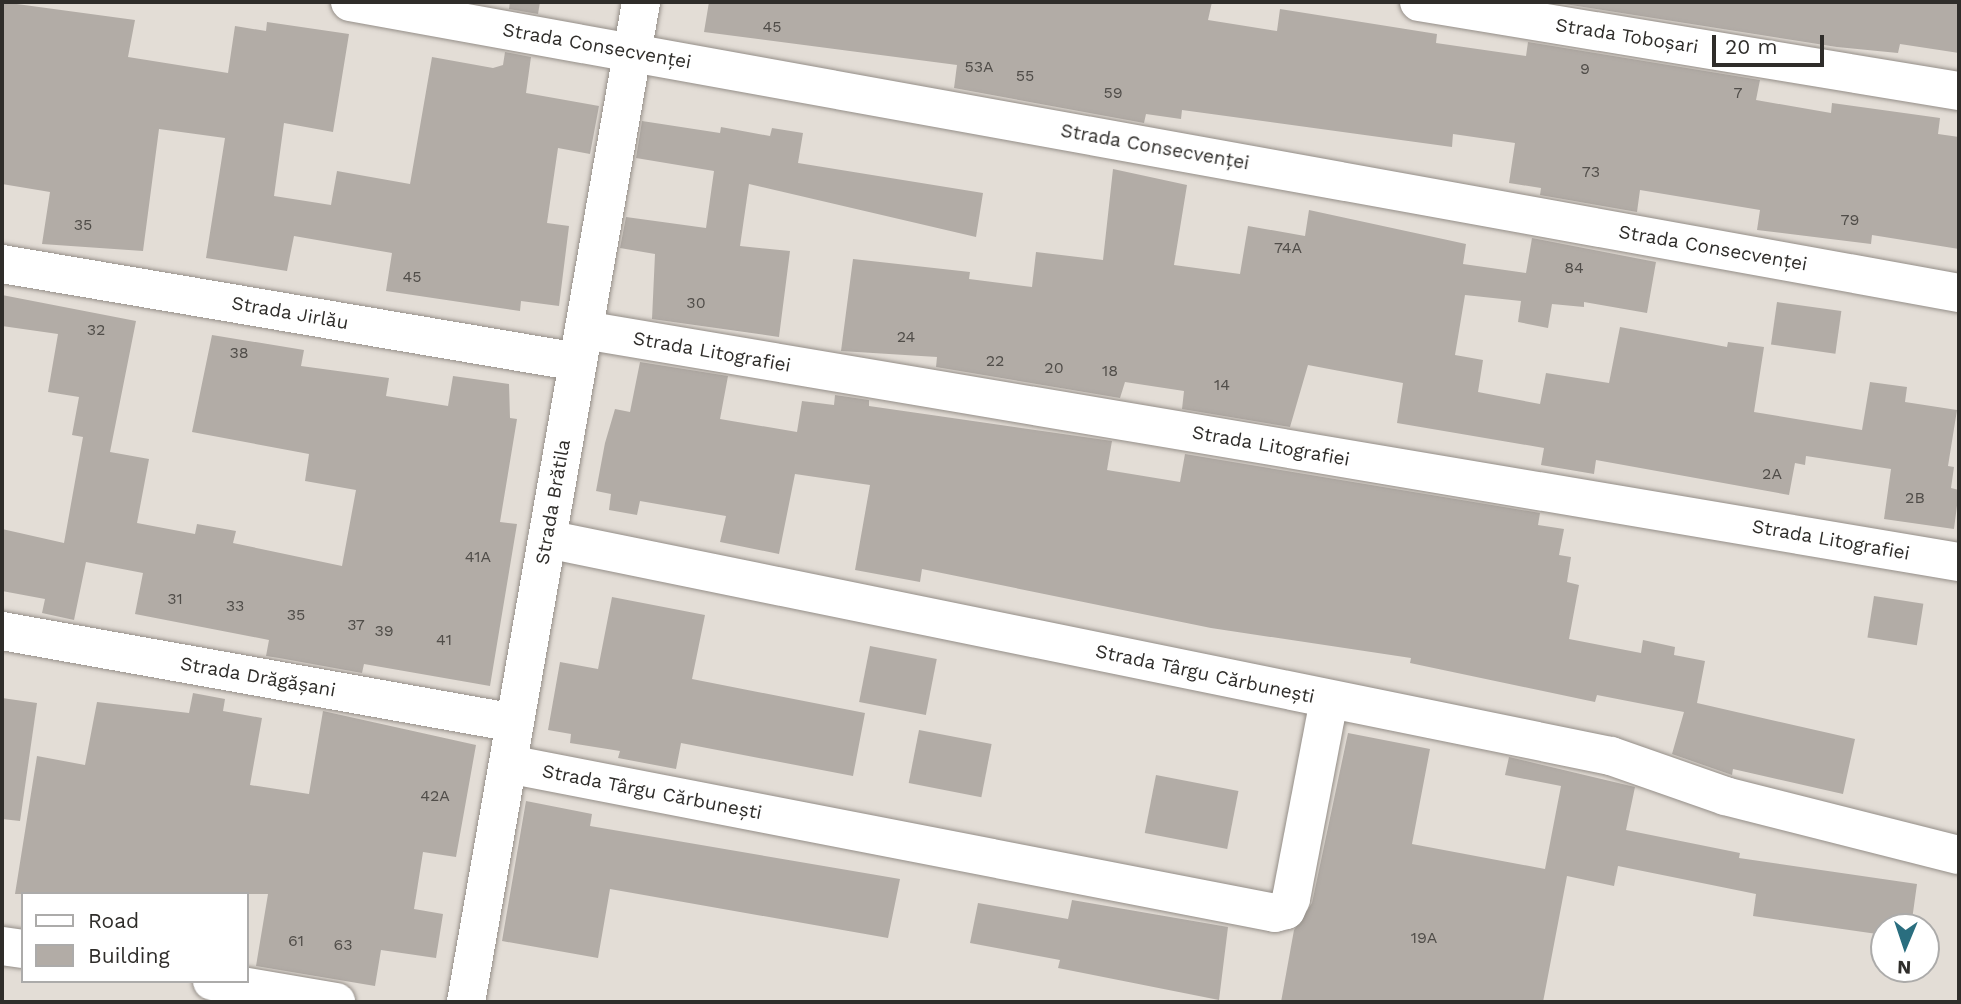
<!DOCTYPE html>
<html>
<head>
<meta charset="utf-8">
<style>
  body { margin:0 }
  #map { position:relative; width:1961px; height:1004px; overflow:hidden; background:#e3ddd6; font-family:"Work Sans",sans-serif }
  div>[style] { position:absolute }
  .building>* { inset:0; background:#b2aca6; transform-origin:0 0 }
  .roads { filter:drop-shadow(0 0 2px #948e88) drop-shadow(0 0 2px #948e88) }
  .minor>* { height:38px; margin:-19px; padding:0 19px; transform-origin:19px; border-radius:19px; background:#fff }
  span { translate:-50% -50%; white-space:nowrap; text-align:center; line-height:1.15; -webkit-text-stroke:7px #fff; paint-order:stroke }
  .number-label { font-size:16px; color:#504d49 }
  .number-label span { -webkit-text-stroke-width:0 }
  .street-label { font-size:19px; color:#2f2d2a }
  .frame { position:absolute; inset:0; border:4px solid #2f2d2a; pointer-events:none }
  .legend { position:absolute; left:21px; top:892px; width:228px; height:91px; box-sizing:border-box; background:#fff; border:2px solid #acabaa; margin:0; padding:9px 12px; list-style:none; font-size:21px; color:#2f2d2a }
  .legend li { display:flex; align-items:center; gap:14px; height:35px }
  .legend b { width:35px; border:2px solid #acabaa }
  .north { position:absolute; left:1870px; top:913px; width:70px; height:70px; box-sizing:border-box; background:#fff; border:2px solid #acabaa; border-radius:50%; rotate:182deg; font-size:19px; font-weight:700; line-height:28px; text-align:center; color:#2f2d2a }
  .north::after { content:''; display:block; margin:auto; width:24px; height:32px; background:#2a6e7f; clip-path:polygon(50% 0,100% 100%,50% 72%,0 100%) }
  .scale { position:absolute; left:1712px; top:35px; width:112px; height:32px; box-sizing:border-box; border:4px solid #2f2d2a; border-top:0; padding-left:9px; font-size:21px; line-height:24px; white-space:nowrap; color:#2f2d2a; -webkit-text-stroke:5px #fff; paint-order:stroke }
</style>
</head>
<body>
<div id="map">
  <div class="building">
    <i style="clip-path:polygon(2px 2px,135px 20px,128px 57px,228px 73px,235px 26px,266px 31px,267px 22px,349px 34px,333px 132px,284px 123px,274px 196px,331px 205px,337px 171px,410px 184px,432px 57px,493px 68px,503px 65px,505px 52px,531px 57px,526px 93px,599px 106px,590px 154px,558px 148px,547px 223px,569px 226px,559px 306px,521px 301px,520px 311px,386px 291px,392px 253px,294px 236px,287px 271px,206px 258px,225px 138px,159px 129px,143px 251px,42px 244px,50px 192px,2px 184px)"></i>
    <i style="clip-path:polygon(510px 2px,540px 2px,538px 14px,509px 9px)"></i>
    <i style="clip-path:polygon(709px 2px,1212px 2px,1208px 20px,1277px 31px,1280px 9px,1437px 34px,1436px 43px,1526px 56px,1528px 42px,1760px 80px,1756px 100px,1831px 113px,1832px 103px,1940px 118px,1938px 134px,1959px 137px,1959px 249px,1872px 235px,1871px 244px,1757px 230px,1760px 210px,1640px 190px,1637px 212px,1540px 195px,1541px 188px,1509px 183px,1515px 143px,1453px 134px,1452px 147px,1182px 110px,1181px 119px,1146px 114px,1144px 123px,954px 88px,957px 65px,704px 32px)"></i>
    <i style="clip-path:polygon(1552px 2px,1959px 2px,1959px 53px,1900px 44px,1898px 53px,1837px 47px)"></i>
    <i style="clip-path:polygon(642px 121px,720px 133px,721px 127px,770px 136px,772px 128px,803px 133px,798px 163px,983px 193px,976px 237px,749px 184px,740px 246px,790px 251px,779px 337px,652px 319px,655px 254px,620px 248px,626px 217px,706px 228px,714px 171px,636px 158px)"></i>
    <i style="clip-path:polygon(1113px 169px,1187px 185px,1174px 265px,1240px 274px,1248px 226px,1305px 236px,1309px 210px,1466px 244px,1463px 264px,1526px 273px,1532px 238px,1656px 262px,1647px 313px,1584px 302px,1584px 307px,1552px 304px,1548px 328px,1518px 322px,1521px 301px,1465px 295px,1455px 355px,1483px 360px,1478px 392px,1540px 404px,1546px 373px,1609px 383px,1620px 327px,1727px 347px,1728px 342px,1764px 347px,1754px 412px,1862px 430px,1870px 382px,1907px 387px,1905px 402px,1957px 410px,1948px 466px,1954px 467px,1951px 488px,1959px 490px,1954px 529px,1884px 519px,1891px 469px,1806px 456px,1805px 465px,1795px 463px,1789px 495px,1596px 460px,1594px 474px,1541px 465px,1544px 448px,1397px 423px,1403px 383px,1308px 365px,1290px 427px,1182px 409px,1184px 391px,1125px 382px,1120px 398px,936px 367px,937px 357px,841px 351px,853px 259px,970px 272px,969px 279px,1032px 287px,1036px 252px,1103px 260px)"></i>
    <i style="clip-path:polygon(2px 295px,136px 321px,110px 452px,149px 459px,137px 523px,195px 534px,197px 524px,236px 531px,233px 543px,342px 566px,356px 490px,305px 481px,309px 454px,192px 432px,212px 335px,304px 350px,301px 366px,389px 378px,386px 396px,448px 406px,453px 376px,509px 384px,510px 418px,517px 419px,500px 522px,517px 524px,490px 686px,364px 664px,362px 673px,279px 658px,266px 656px,269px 640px,135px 614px,143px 573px,86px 562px,74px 620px,42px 613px,45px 599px,2px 591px,2px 529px,64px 543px,83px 437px,72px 435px,79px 397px,48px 392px,58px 334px,2px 326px)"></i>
    <i style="left:1777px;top:302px;width:65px;height:43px;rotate:8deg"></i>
    <i style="clip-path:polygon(640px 362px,728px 376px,720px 419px,797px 432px,802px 401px,834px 405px,835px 395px,869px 400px,869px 406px,1112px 441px,1107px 470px,1180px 482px,1185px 454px,1540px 513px,1538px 525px,1564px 529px,1559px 555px,1571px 557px,1567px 582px,1579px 585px,1569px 639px,1641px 653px,1643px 640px,1675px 647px,1674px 655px,1705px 661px,1697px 703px,1855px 739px,1843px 794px,1733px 769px,1732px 775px,1672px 754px,1684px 712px,1597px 695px,1595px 702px,1410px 663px,1411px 658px,1211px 628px,922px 569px,920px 582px,855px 570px,870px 485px,795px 474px,779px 554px,720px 542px,726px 516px,640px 501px,637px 515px,609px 510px,611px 494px,596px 491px,605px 443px,615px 409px,630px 412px)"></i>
    <i style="left:1874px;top:596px;width:50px;height:42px;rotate:9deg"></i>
    <i style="clip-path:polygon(612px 597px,705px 615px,692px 679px,865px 713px,853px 776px,681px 743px,676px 769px,618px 758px,620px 751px,570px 743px,571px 734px,548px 730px,560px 662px,598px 669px)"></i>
    <i style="left:870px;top:646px;width:68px;height:57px;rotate:11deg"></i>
    <i style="clip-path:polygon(193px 693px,225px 699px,223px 711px,262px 718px,250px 785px,309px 794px,323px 711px,476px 745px,456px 857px,423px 852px,414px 909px,443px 914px,436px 958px,381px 950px,375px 986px,256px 966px,268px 894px,15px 894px,37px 756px,85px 765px,97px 702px,189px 713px)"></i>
    <i style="clip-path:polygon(2px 698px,37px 703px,20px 821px,2px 819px)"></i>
    <i style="left:919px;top:730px;width:74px;height:54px;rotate:11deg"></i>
    <i style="clip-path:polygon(1348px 733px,1430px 749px,1412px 844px,1545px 869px,1561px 786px,1505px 775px,1509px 757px,1635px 787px,1626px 830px,1740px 853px,1739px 858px,1917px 884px,1911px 927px,1884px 927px,1884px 935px,1753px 916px,1756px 894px,1618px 866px,1614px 886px,1567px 876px,1543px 1002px,1281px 1002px,1294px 930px,1312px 903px)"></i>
    <i style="left:1156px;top:775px;width:84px;height:59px;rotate:11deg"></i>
    <i style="clip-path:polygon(526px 801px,592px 814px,590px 826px,900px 879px,888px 938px,610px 889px,598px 958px,502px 941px)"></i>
    <i style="clip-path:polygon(1072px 900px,1228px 927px,1219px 1000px,1058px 968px,1060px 960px,970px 943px,978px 903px,1068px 919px)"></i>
  </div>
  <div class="roads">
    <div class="minor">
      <i style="left:350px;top:2px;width:1635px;rotate:10.25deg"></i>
      <i style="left:1419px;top:2px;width:547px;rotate:9.36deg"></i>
      <i style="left:2px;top:264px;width:584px;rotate:9.66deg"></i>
      <i style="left:584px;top:330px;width:1394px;rotate:9.58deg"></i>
      <i style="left:547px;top:539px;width:1086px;rotate:11.53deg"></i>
      <i style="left:1611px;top:756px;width:121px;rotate:19.3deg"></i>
      <i style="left:1725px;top:796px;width:241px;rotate:14.2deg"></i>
      <i style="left:2px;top:631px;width:521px;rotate:10.17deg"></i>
      <i style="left:508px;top:764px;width:781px;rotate:10.99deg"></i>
      <i style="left:1275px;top:913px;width:11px;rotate:-15deg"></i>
      <i style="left:1286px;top:910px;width:12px;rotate:-66deg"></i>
      <i style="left:1291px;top:899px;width:203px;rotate:-79.2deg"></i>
      <i style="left:2px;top:946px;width:21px;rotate:8deg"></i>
      <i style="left:212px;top:981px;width:126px;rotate:9.6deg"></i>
      <i style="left:466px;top:1002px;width:1015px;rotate:-80.07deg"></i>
    </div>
  </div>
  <div class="number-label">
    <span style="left:772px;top:27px">45</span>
    <span style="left:979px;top:67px">53A</span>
    <span style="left:1585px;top:69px">9</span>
    <span style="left:1025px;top:76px">55</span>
    <span style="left:1113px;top:93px">59</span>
    <span style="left:1738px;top:93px">7</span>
    <span style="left:1591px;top:172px">73</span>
    <span style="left:1850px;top:220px">79</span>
    <span style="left:83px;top:225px">35</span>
    <span style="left:1288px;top:248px">74A</span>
    <span style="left:1574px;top:268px">84</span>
    <span style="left:412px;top:277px">45</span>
    <span style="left:696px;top:303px">30</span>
    <span style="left:96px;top:330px">32</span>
    <span style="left:906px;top:337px">24</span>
    <span style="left:239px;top:353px">38</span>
    <span style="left:995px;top:361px">22</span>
    <span style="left:1054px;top:368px">20</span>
    <span style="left:1110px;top:371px">18</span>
    <span style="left:1222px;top:385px">14</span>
    <span style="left:1772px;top:474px">2A</span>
    <span style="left:1915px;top:498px">2B</span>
    <span style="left:478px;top:557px">41A</span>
    <span style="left:175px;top:599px">31</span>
    <span style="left:235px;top:606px">33</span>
    <span style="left:296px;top:615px">35</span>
    <span style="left:356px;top:625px">37</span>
    <span style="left:384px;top:631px">39</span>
    <span style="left:444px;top:640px">41</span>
    <span style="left:435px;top:796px">42A</span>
    <span style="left:1424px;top:938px">19A</span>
    <span style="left:296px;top:941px">61</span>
    <span style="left:343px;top:945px">63</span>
  </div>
  <div class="street-label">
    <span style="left:1627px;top:36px;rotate:9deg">Strada Toboșari</span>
    <span style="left:597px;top:46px;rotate:10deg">Strada Consecvenței</span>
    <span style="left:1155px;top:147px;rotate:10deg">Strada Consecvenței</span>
    <span style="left:1713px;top:248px;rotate:10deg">Strada Consecvenței</span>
    <span style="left:290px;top:313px;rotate:10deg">Strada Jirlău</span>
    <span style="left:712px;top:352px;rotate:10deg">Strada Litografiei</span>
    <span style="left:1271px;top:446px;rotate:10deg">Strada Litografiei</span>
    <span style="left:553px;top:502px;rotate:-80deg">Strada Brătila</span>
    <span style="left:1831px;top:540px;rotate:10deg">Strada Litografiei</span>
    <span style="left:1205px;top:674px;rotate:12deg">Strada Târgu Cărbunești</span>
    <span style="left:258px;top:677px;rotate:10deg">Strada Drăgășani</span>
    <span style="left:652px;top:792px;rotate:11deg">Strada Târgu Cărbunești</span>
  </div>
  <div class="frame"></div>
  <ul class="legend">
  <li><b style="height:9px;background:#fff"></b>Road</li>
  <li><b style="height:19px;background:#b2aca6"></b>Building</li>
  </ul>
  <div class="north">N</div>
  <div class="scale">20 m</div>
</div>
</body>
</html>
